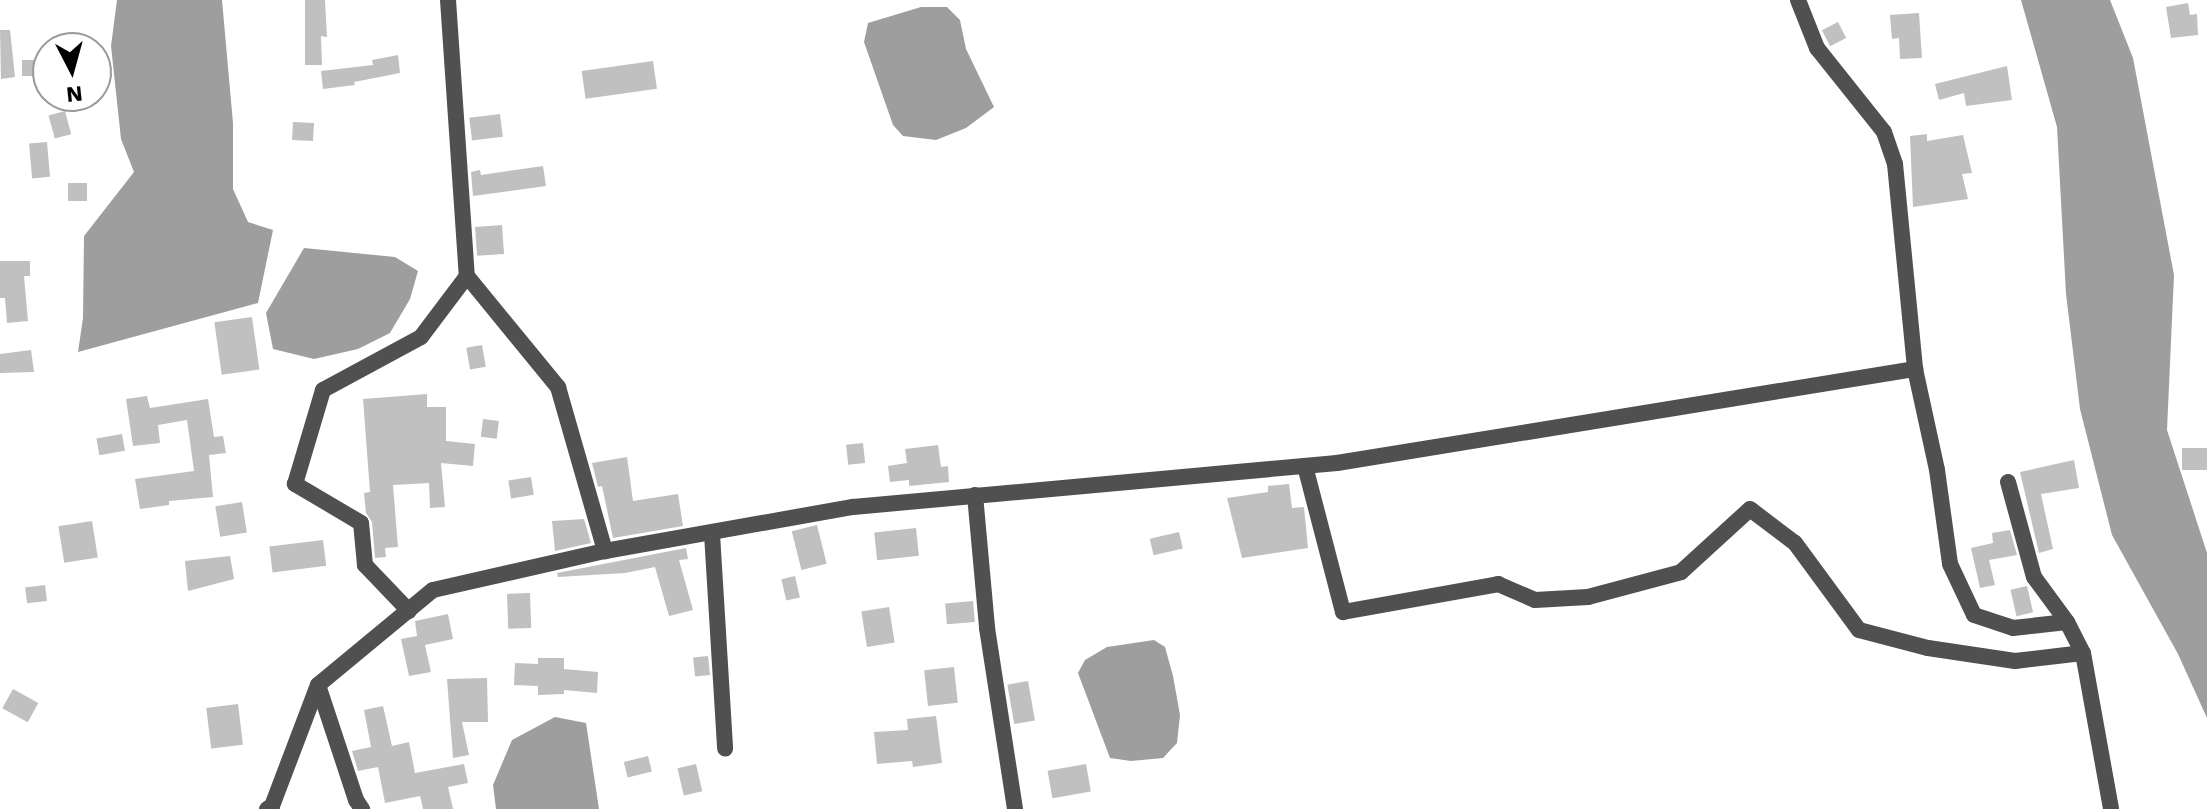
<!DOCTYPE html>
<html>
<head>
<meta charset="utf-8">
<style>
  body { margin:0 }
  #map { position:relative; width:2207px; height:809px; overflow:hidden; background:#fff; font-family:"Work Sans",sans-serif }
  div>[style] { position:absolute }
  .water>* { inset:0; background:#9e9e9e }
  .building>* { inset:0; background:#c0c0c0; transform-origin:0 0 }
  .minor>* { height:16px; margin:-8px; padding:0 8px; transform-origin:8px; border-radius:8px; background:#505050 }
  span { translate:-50% -50%; white-space:nowrap; text-align:center; line-height:1.15; -webkit-text-stroke:6px #fff; paint-order:stroke }
  .north { position:absolute; left:32px; top:32px; width:80px; height:80px; box-sizing:border-box; background:#fff; border:2px solid #999; border-radius:50%; rotate:174deg; font-size:22px; font-weight:700; line-height:32px; text-align:center; color:#000 }
  .north::after { content:''; display:block; margin:auto; width:28px; height:36px; background:#000; clip-path:polygon(50% 0,100% 100%,50% 72%,0 100%) }
</style>
</head>
<body>
<div id="map">
  <div class="water">
    <i style="clip-path:polygon(117px 0,222px 0,233px 123px,233px 189px,248px 222px,273px 230px,258px 303px,78px 352px,83px 318px,84px 236px,134px 172px,121px 139px,111px 46px)"></i>
    <i style="clip-path:polygon(2021px 0,2110px 0,2133px 58px,2174px 275px,2167px 430px,2207px 553px,2207px 718px,2178px 654px,2112px 535px,2080px 409px,2066px 294px,2057px 127px)"></i>
    <i style="clip-path:polygon(921px 7px,947px 7px,960px 20px,966px 49px,994px 107px,966px 128px,936px 140px,903px 136px,893px 125px,864px 42px,868px 23px)"></i>
    <i style="clip-path:polygon(304px 248px,395px 257px,418px 271px,410px 299px,390px 333px,358px 349px,314px 359px,273px 349px,266px 313px)"></i>
    <i style="clip-path:polygon(1154px 640px,1165px 647px,1173px 676px,1180px 715px,1177px 743px,1163px 758px,1131px 761px,1110px 758px,1078px 673px,1085px 660px,1107px 647px)"></i>
    <i style="clip-path:polygon(555px 717px,586px 723px,599px 809px,496px 809px,493px 785px,512px 740px)"></i>
  </div>
  <div class="building">
    <i style="clip-path:polygon(305px 0,325px 0,327px 37px,321px 36px,322px 65px,305px 65px)"></i>
    <i style="clip-path:polygon(2188px 3px,2190px 15px,2197px 14px,2198px 35px,2171px 38px,2166px 7px)"></i>
    <i style="clip-path:polygon(1919px 13px,1922px 58px,1900px 59px,1899px 38px,1892px 39px,1890px 15px)"></i>
    <i style="left:1838px;top:22px;width:18px;height:18px;rotate:63deg"></i>
    <i style="clip-path:polygon(0 30px,10px 30px,15px 77px,1px 79px)"></i>
    <i style="clip-path:polygon(398px 55px,400px 73px,354px 82px,355px 85px,323px 89px,321px 71px,373px 65px,372px 60px)"></i>
    <i style="left:48px;top:60px;width:16px;height:26px;rotate:90deg"></i>
    <i style="left:653px;top:61px;width:28px;height:72px;rotate:82deg"></i>
    <i style="clip-path:polygon(2007px 66px,2012px 100px,1966px 106px,1964px 93px,1939px 100px,1935px 84px)"></i>
    <i style="left:65px;top:111px;width:24px;height:17px;rotate:75deg"></i>
    <i style="left:500px;top:114px;width:23px;height:31px;rotate:83deg"></i>
    <i style="left:293px;top:122px;width:21px;height:18px;rotate:3deg"></i>
    <i style="clip-path:polygon(1927px 134px,1927px 141px,1963px 135px,1972px 173px,1962px 174px,1968px 199px,1913px 207px,1910px 136px)"></i>
    <i style="left:47px;top:142px;width:35px;height:18px;rotate:85deg"></i>
    <i style="clip-path:polygon(543px 166px,546px 186px,473px 196px,471px 172px,480px 170px,481px 175px)"></i>
    <i style="left:87px;top:183px;width:18px;height:19px;rotate:90deg"></i>
    <i style="left:502px;top:225px;width:29px;height:27px;rotate:86deg"></i>
    <i style="clip-path:polygon(0 261px,30px 261px,30px 276px,24px 276px,28px 321px,7px 323px,5px 298px,0 298px)"></i>
    <i style="left:252px;top:317px;width:53px;height:38px;rotate:82deg"></i>
    <i style="left:482px;top:345px;width:22px;height:16px;rotate:80deg"></i>
    <i style="clip-path:polygon(31px 350px,34px 372px,0 373px,0 354px)"></i>
    <i style="clip-path:polygon(427px 394px,427px 407px,446px 407px,446px 441px,475px 444px,473px 466px,441px 463px,445px 507px,430px 508px,429px 483px,393px 485px,398px 547px,385px 548px,386px 557px,375px 558px,372px 522px,366px 513px,364px 493px,370px 492px,363px 399px)"></i>
    <i style="clip-path:polygon(147px 396px,150px 408px,208px 399px,214px 437px,223px 436px,226px 453px,209px 455px,213px 497px,169px 501px,169px 505px,140px 509px,135px 479px,194px 471px,187px 420px,158px 425px,160px 443px,133px 446px,126px 399px)"></i>
    <i style="left:483px;top:419px;width:16px;height:18px;rotate:7deg"></i>
    <i style="left:122px;top:434px;width:17px;height:26px;rotate:80deg"></i>
    <i style="left:863px;top:443px;width:20px;height:17px;rotate:84deg"></i>
    <i style="clip-path:polygon(938px 445px,941px 467px,948px 466px,949px 482px,909px 486px,909px 480px,890px 482px,888px 466px,907px 463px,905px 449px)"></i>
    <i style="left:2207px;top:448px;width:22px;height:25px;rotate:90deg"></i>
    <i style="clip-path:polygon(627px 457px,633px 501px,678px 494px,683px 526px,613px 538px,602px 486px,598px 487px,592px 463px)"></i>
    <i style="clip-path:polygon(2074px 460px,2079px 488px,2041px 494px,2053px 549px,2039px 553px,2020px 472px)"></i>
    <i style="left:531px;top:477px;width:18px;height:23px;rotate:81deg"></i>
    <i style="clip-path:polygon(1289px 484px,1292px 508px,1304px 507px,1308px 548px,1242px 558px,1227px 498px,1268px 492px,1268px 486px)"></i>
    <i style="left:242px;top:502px;width:31px;height:27px;rotate:81deg"></i>
    <i style="clip-path:polygon(584px 519px,591px 543px,555px 551px,552px 521px)"></i>
    <i style="left:92px;top:521px;width:37px;height:34px;rotate:81deg"></i>
    <i style="left:817px;top:525px;width:40px;height:26px;rotate:76deg"></i>
    <i style="left:916px;top:528px;width:28px;height:42px;rotate:84deg"></i>
    <i style="clip-path:polygon(2010px 530px,2017px 555px,1989px 560px,1995px 585px,1980px 588px,1971px 548px,1993px 543px,1992px 533px)"></i>
    <i style="left:1179px;top:532px;width:17px;height:30px;rotate:77deg"></i>
    <i style="left:323px;top:540px;width:26px;height:54px;rotate:83deg"></i>
    <i style="clip-path:polygon(686px 548px,688px 559px,679px 560px,693px 610px,669px 616px,655px 567px,625px 573px,558px 577px,557px 573px)"></i>
    <i style="clip-path:polygon(230px 556px,234px 579px,188px 591px,185px 561px)"></i>
    <i style="left:795px;top:576px;width:22px;height:14px;rotate:77deg"></i>
    <i style="left:45px;top:585px;width:16px;height:20px;rotate:83deg"></i>
    <i style="left:2027px;top:586px;width:27px;height:17px;rotate:77deg"></i>
    <i style="left:530px;top:593px;width:35px;height:23px;rotate:88deg"></i>
    <i style="left:973px;top:601px;width:21px;height:28px;rotate:85deg"></i>
    <i style="left:889px;top:607px;width:36px;height:28px;rotate:81deg"></i>
    <i style="clip-path:polygon(448px 614px,453px 639px,425px 645px,431px 672px,409px 676px,401px 639px,417px 636px,415px 621px)"></i>
    <i style="left:708px;top:656px;width:19px;height:15px;rotate:84deg"></i>
    <i style="clip-path:polygon(538px 658px,564px 658px,564px 669px,598px 672px,597px 693px,564px 690px,564px 694px,538px 695px,538px 686px,514px 685px,515px 663px,538px 664px)"></i>
    <i style="left:954px;top:667px;width:36px;height:30px;rotate:84deg"></i>
    <i style="clip-path:polygon(487px 678px,488px 722px,462px 722px,469px 755px,453px 758px,447px 679px)"></i>
    <i style="left:1028px;top:681px;width:40px;height:21px;rotate:80deg"></i>
    <i style="left:13px;top:689px;width:29px;height:22px;rotate:29deg"></i>
    <i style="left:238px;top:704px;width:41px;height:32px;rotate:83deg"></i>
    <i style="clip-path:polygon(383px 706px,392px 746px,409px 742px,415px 773px,464px 764px,468px 783px,448px 787px,453px 809px,423px 809px,420px 796px,385px 803px,378px 767px,358px 771px,352px 751px,371px 747px,364px 710px)"></i>
    <i style="clip-path:polygon(936px 716px,942px 763px,913px 767px,912px 761px,877px 764px,874px 732px,908px 730px,907px 719px)"></i>
    <i style="left:648px;top:756px;width:16px;height:25px;rotate:76deg"></i>
    <i style="left:696px;top:764px;width:28px;height:19px;rotate:77deg"></i>
    <i style="left:1086px;top:764px;width:28px;height:39px;rotate:80deg"></i>
  </div>
  <div class="minor">
    <i style="left:448px;top:0;width:277px;rotate:86.1deg"></i>
    <i style="left:467px;top:276px;width:144px;rotate:50.7deg"></i>
    <i style="left:558px;top:387px;width:171px;rotate:74deg"></i>
    <i style="left:1798px;top:0;width:52px;rotate:68.4deg"></i>
    <i style="left:1817px;top:48px;width:107px;rotate:51.4deg"></i>
    <i style="left:1884px;top:132px;width:34px;rotate:71deg"></i>
    <i style="left:1895px;top:164px;width:206px;rotate:84.4deg"></i>
    <i style="left:1305px;top:466px;width:151px;rotate:75.4deg"></i>
    <i style="left:1343px;top:612px;width:158px;rotate:-10.2deg"></i>
    <i style="left:1498px;top:584px;width:40px;rotate:23.4deg"></i>
    <i style="left:1535px;top:600px;width:53px;rotate:-3.2deg"></i>
    <i style="left:1588px;top:597px;width:96px;rotate:-15deg"></i>
    <i style="left:1681px;top:572px;width:93px;rotate:-42.4deg"></i>
    <i style="left:1750px;top:509px;width:56px;rotate:37.1deg"></i>
    <i style="left:1795px;top:543px;width:108px;rotate:53.7deg"></i>
    <i style="left:1859px;top:630px;width:71px;rotate:14.6deg"></i>
    <i style="left:1928px;top:648px;width:88px;rotate:8.5deg"></i>
    <i style="left:2015px;top:661px;width:68px;rotate:-6.7deg"></i>
    <i style="left:2008px;top:482px;width:98px;rotate:74.7deg"></i>
    <i style="left:2034px;top:577px;width:56px;rotate:53.7deg"></i>
    <i style="left:975px;top:495px;width:134px;rotate:84.8deg"></i>
    <i style="left:987px;top:628px;width:183px;rotate:81.2deg"></i>
    <i style="left:712px;top:534px;width:215px;rotate:86.5deg"></i>
    <i style="left:409px;top:611px;width:64px;rotate:-133.7deg"></i>
    <i style="left:365px;top:565px;width:42px;rotate:-95.4deg"></i>
    <i style="left:361px;top:523px;width:77px;rotate:-149.4deg"></i>
    <i style="left:295px;top:484px;width:98px;rotate:-73.4deg"></i>
    <i style="left:323px;top:390px;width:111px;rotate:-28.4deg"></i>
    <i style="left:421px;top:337px;width:76px;rotate:-53deg"></i>
    <i style="left:318px;top:685px;width:121px;rotate:71.7deg"></i>
    <i style="left:356px;top:800px;width:11px;rotate:56deg"></i>
    <i style="left:267px;top:809px;width:6px;rotate:-31deg"></i>
    <i style="left:272px;top:806px;width:129px;rotate:-69.2deg"></i>
    <i style="left:318px;top:685px;width:149px;rotate:-39.6deg"></i>
    <i style="left:433px;top:590px;width:176px;rotate:-12.8deg"></i>
    <i style="left:605px;top:551px;width:252px;rotate:-10.1deg"></i>
    <i style="left:853px;top:507px;width:486px;rotate:-5.2deg"></i>
    <i style="left:1337px;top:463px;width:586px;rotate:-9.24deg"></i>
    <i style="left:1915px;top:369px;width:103px;rotate:77.7deg"></i>
    <i style="left:1937px;top:470px;width:95px;rotate:82.1deg"></i>
    <i style="left:1950px;top:564px;width:56px;rotate:64.8deg"></i>
    <i style="left:1974px;top:615px;width:41px;rotate:18.4deg"></i>
    <i style="left:2013px;top:628px;width:54px;rotate:-6.3deg"></i>
    <i style="left:2067px;top:622px;width:35px;rotate:63deg"></i>
    <i style="left:2083px;top:653px;width:158px;rotate:79.8deg"></i>
  </div>
  <div class="north">N</div>
</div>
</body>
</html>
